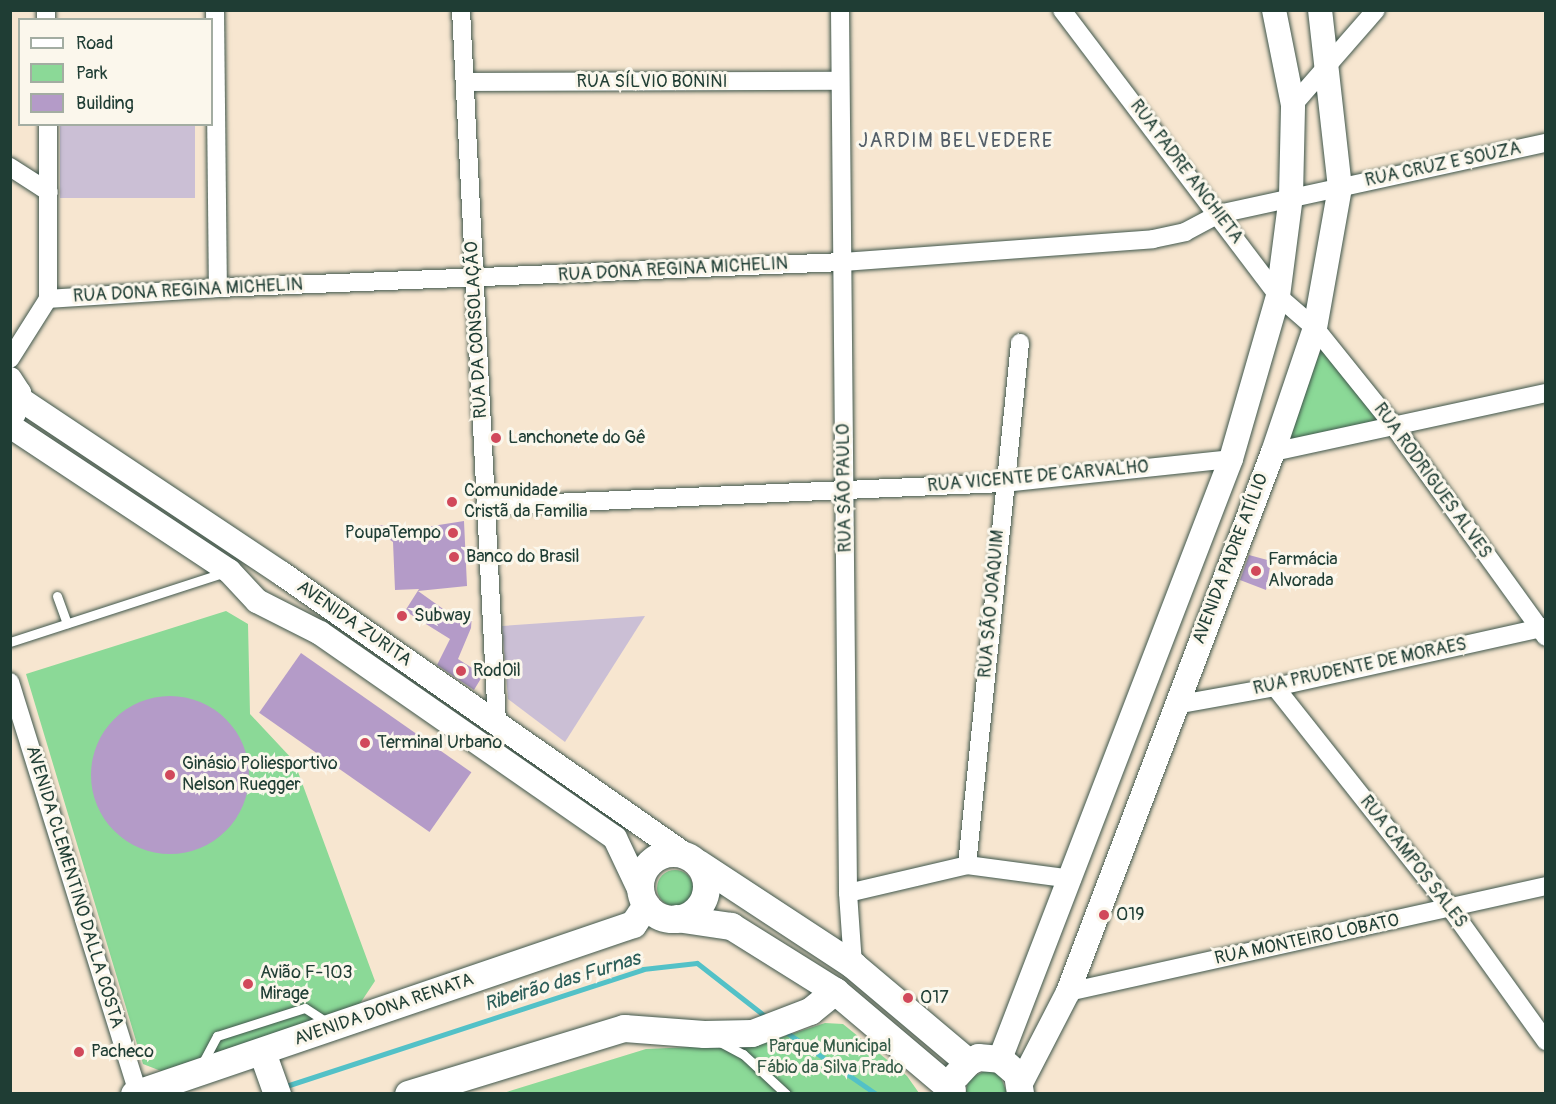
<!DOCTYPE html>
<html>
<head>
<meta charset="utf-8">
<style>
  body { margin:0 }
  #map { position:relative; width:1556px; height:1104px; overflow:hidden; background:#f7e6d0; font-family:Pangolin,sans-serif }
  div>[style] { position:absolute }
  .industrial>* { inset:0; background:#cbbfd5; transform-origin:0 0 }
  .green>* { inset:0; background:#8bd997 }
  .round { border-radius:50% }
  .stream>* { height:5px; margin:-2.5px; padding:0 2.5px; transform-origin:2.5px; border-radius:2.5px; background:#53c1c7 }
  .building>* { inset:0; background:#b49bc8; transform-origin:0 0 }
  .roads { filter:drop-shadow(0 0 2px #3f564b) drop-shadow(0 0 2px #3f564b) }
  .service>* { height:9px; margin:-4.5px; padding:0 4.5px; transform-origin:4.5px; border-radius:4.5px; background:#fff }
  .minor>* { height:18px; margin:-9px; padding:0 9px; transform-origin:9px; border-radius:9px; background:#fff }
  .tertiary>* { height:24px; margin:-12px; padding:0 12px; transform-origin:12px; border-radius:12px; background:#fff }
  .secondary>* { height:27px; margin:-13.5px; padding:0 13.5px; transform-origin:13.5px; border-radius:13.5px; background:#fff }
  .secondary>.ring { margin:-13.5px; padding:0; box-sizing:content-box; background:none; border:27px solid #fff; border-radius:50% }
  .dots>* { width:16px; height:16px; translate:-50% -50%; box-sizing:border-box; border:3px solid #fbf7ec; border-radius:50% }
  span { translate:-50% -50%; white-space:nowrap; text-align:center; line-height:1.15; -webkit-text-stroke:6px #fbf7ec; paint-order:stroke }
  .street-label { font-size:18px; color:#1f3d34 }
  .poi-label { font-size:18px; color:#1f3d34 }
  .left { translate:0 -50%; text-align:left }
  .right { translate:-100% -50%; text-align:right }
  .park-label { font-size:18px; color:#355c48 }
  .neighbourhood-label { font-size:20px; color:#535e68; letter-spacing:1.5px }
  .water-label { font-size:20px; color:#2c5e59; font-style:italic }
  .frame { position:absolute; inset:0; border:12px solid #1f3d34; pointer-events:none }
  .legend { position:absolute; left:18px; top:18px; width:195px; height:108px; box-sizing:border-box; background:#fbf7ec; border:2px solid #a3ada2; margin:0; padding:8px 10px; list-style:none; font-size:18px; color:#1f3d34 }
  .legend li { display:flex; align-items:center; gap:12px; height:30px }
  .legend b { width:30px; border:2px solid #a3ada2 }
</style>
</head>
<body>
<div id="map">
  <div class="industrial">
    <i style="left:60px;top:125px;width:135px;height:73px"></i>
    <i style="clip-path:polygon(645px 616px,565px 742px,508px 699px,502px 626px)"></i>
  </div>
  <div class="green">
    <i style="clip-path:polygon(1321px 349px,1380px 422px,1285px 442px)"></i>
    <i style="clip-path:polygon(226px 611px,248px 624px,250px 714px,294px 761px,375px 981px,359px 1005px,161px 1071px,143px 1064px,26px 674px)"></i>
    <i class="round" style="left:657px;top:870px;width:36px;height:36px"></i>
    <i style="clip-path:polygon(825px 1023px,843px 1024px,907px 1076px,919px 1093px,500px 1094px,646px 1049px,761px 1044px)"></i>
    <i style="clip-path:polygon(987px 1070px,1000px 1075px,1007px 1093px,965px 1094px,969px 1079px)"></i>
  </div>
  <div class="stream">
    <i style="left:783px;top:1030px;width:113px;rotate:34.5deg"></i>
    <i style="left:283px;top:1087px;width:379px;rotate:-18.1deg"></i>
    <i style="left:643px;top:969px;width:54px;rotate:-6.3deg"></i>
    <i style="left:697px;top:963px;width:88px;rotate:38deg"></i>
  </div>
  <div class="building">
    <i style="clip-path:polygon(464px 521px,467px 586px,418px 591px,460px 621px,465px 611px,472px 614px,471px 628px,458px 659px,483px 675px,474px 690px,437px 665px,450px 639px,405px 611px,419px 589px,395px 590px,393px 542px,369px 525px,426px 527px)"></i>
    <i style="clip-path:polygon(1249px 555px,1271px 561px,1266px 590px,1240px 580px)"></i>
    <i style="left:301px;top:653px;width:208px;height:73px;rotate:35deg"></i>
    <i class="round" style="left:91px;top:696px;width:158px;height:158px"></i>
  </div>
  <div class="roads">
    <div class="service">
      <i style="left:57px;top:596px;width:29px;rotate:70deg"></i>
      <i style="left:10px;top:642px;width:226px;rotate:-18deg"></i>
      <i style="left:720px;top:1042px;width:26px;rotate:28deg"></i>
      <i style="left:743px;top:1054px;width:59px;rotate:42.9deg"></i>
      <i style="left:202px;top:1064px;width:32px;rotate:-62deg"></i>
      <i style="left:217px;top:1036px;width:92px;rotate:-17.7deg"></i>
      <i style="left:305px;top:1008px;width:27px;rotate:33deg"></i>
    </div>
    <div class="minor">
      <i style="left:46px;top:10px;width:10px;rotate:90deg"></i>
      <i style="left:215px;top:10px;width:278px;rotate:89.4deg"></i>
      <i style="left:461px;top:10px;width:713px;rotate:87.11deg"></i>
      <i style="left:840px;top:10px;width:883px;rotate:89.48deg"></i>
      <i style="left:848px;top:893px;width:72px;rotate:86deg"></i>
      <i style="left:1062px;top:10px;width:358px;rotate:52.9deg"></i>
      <i style="left:1278px;top:296px;width:49px;rotate:40.9deg"></i>
      <i style="left:1315px;top:328px;width:124px;rotate:51.2deg"></i>
      <i style="left:1393px;top:425px;width:261px;rotate:54.2deg"></i>
      <i style="left:465px;top:82px;width:375px;rotate:-0.2deg"></i>
      <i style="left:1293px;top:105px;width:126px;rotate:-48.9deg"></i>
      <i style="left:10px;top:167px;width:46px;rotate:32.7deg"></i>
      <i style="left:48px;top:299px;width:170px;rotate:-3.7deg"></i>
      <i style="left:218px;top:288px;width:626px;rotate:-2.38deg"></i>
      <i style="left:843px;top:262px;width:311px;rotate:-4.2deg"></i>
      <i style="left:1153px;top:239px;width:33px;rotate:-12deg"></i>
      <i style="left:1185px;top:232px;width:38px;rotate:-28deg"></i>
      <i style="left:1219px;top:214px;width:335px;rotate:-12.3deg"></i>
      <i style="left:10px;top:359px;width:71px;rotate:-57.7deg"></i>
      <i style="left:48px;top:299px;width:175px;rotate:-90deg"></i>
      <i style="left:1273px;top:452px;width:279px;rotate:-12.2deg"></i>
      <i style="left:485px;top:506px;width:519px;rotate:-2.54deg"></i>
      <i style="left:1003px;top:483px;width:229px;rotate:-6deg"></i>
      <i style="left:10px;top:682px;width:430px;rotate:72.7deg"></i>
      <i style="left:1275px;top:687px;width:283px;rotate:51.6deg"></i>
      <i style="left:1451px;top:909px;width:163px;rotate:54.3deg"></i>
      <i style="left:1175px;top:705px;width:102px;rotate:-10.2deg"></i>
      <i style="left:1275px;top:687px;width:278px;rotate:-12.5deg"></i>
      <i style="left:967px;top:865px;width:525px;rotate:-84.2deg"></i>
      <i style="left:848px;top:893px;width:122px;rotate:-13.2deg"></i>
      <i style="left:967px;top:865px;width:106px;rotate:7.6deg"></i>
      <i style="left:1068px;top:992px;width:490px;rotate:-12.5deg"></i>
    </div>
    <div class="tertiary">
      <i style="left:10px;top:379px;width:17px;rotate:57deg"></i>
      <i style="left:19px;top:393px;width:21px;rotate:104deg"></i>
      <i style="left:20px;top:399px;width:314px;rotate:33.7deg"></i>
      <i style="left:281px;top:573px;width:491px;rotate:34.9deg"></i>
      <i style="left:10px;top:426px;width:263px;rotate:33.5deg"></i>
      <i style="left:229px;top:571px;width:41px;rotate:47deg"></i>
      <i style="left:257px;top:601px;width:71px;rotate:26.9deg"></i>
      <i style="left:320px;top:633px;width:359px;rotate:34.8deg"></i>
      <i style="left:615px;top:838px;width:59px;rotate:64.7deg"></i>
      <i style="left:1000px;top:1059px;width:643px;rotate:-68.94deg"></i>
      <i style="left:1231px;top:459px;width:170px;rotate:-73.9deg"></i>
      <i style="left:1278px;top:296px;width:101px;rotate:-82.6deg"></i>
      <i style="left:1291px;top:196px;width:91px;rotate:-88.7deg"></i>
      <i style="left:1293px;top:105px;width:97px;rotate:-101.3deg"></i>
      <i style="left:1020px;top:1085px;width:105px;rotate:-62.7deg"></i>
      <i style="left:1068px;top:992px;width:578px;rotate:-69.21deg"></i>
      <i style="left:1273px;top:452px;width:131px;rotate:-71.3deg"></i>
      <i style="left:1315px;top:328px;width:142px;rotate:-79.9deg"></i>
      <i style="left:1340px;top:188px;width:179px;rotate:-96.4deg"></i>
    </div>
    <div class="secondary">
      <i class="ring" style="left:640px;top:853px;width:39px;height:39px"></i>
      <i style="left:698px;top:863px;width:186px;rotate:33.3deg"></i>
      <i style="left:853px;top:965px;width:150px;rotate:40.1deg"></i>
      <i style="left:676px;top:918px;width:56px;rotate:8.3deg"></i>
      <i style="left:731px;top:926px;width:123px;rotate:32deg"></i>
      <i style="left:835px;top:991px;width:153px;rotate:40.2deg"></i>
      <i style="left:262px;top:1052px;width:45px;rotate:70.3deg"></i>
      <i style="left:956px;top:1075px;width:18px;rotate:-47deg"></i>
      <i style="left:968px;top:1062px;width:11px;rotate:-27deg"></i>
      <i style="left:978px;top:1057px;width:22px;rotate:5deg"></i>
      <i style="left:1000px;top:1059px;width:23px;rotate:41deg"></i>
      <i style="left:1017px;top:1074px;width:20px;rotate:81deg"></i>
      <i style="left:134px;top:1094px;width:527px;rotate:-18.81deg"></i>
      <i style="left:633px;top:924px;width:23px;rotate:-56deg"></i>
      <i style="left:408px;top:1094px;width:226px;rotate:-17deg"></i>
      <i style="left:624px;top:1028px;width:80px;rotate:4.3deg"></i>
      <i style="left:704px;top:1034px;width:48px;rotate:-1.2deg"></i>
      <i style="left:752px;top:1033px;width:62px;rotate:-20.8deg"></i>
      <i style="left:810px;top:1011px;width:32px;rotate:-39deg"></i>
    </div>
  </div>
  <div class="dots">
    <i style="left:496px;top:438px;background:#d1495b"></i>
    <i style="left:452px;top:502px;background:#d1495b"></i>
    <i style="left:453px;top:533px;background:#d1495b"></i>
    <i style="left:454px;top:557px;background:#d1495b"></i>
    <i style="left:1256px;top:571px;background:#d1495b"></i>
    <i style="left:402px;top:616px;background:#d1495b"></i>
    <i style="left:461px;top:671px;background:#d1495b"></i>
    <i style="left:365px;top:743px;background:#d1495b"></i>
    <i style="left:170px;top:775px;background:#d1495b"></i>
    <i style="left:1104px;top:915px;background:#d1495b"></i>
    <i style="left:248px;top:984px;background:#d1495b"></i>
    <i style="left:908px;top:998px;background:#d1495b"></i>
    <i style="left:79px;top:1052px;background:#d1495b"></i>
  </div>
  <div class="street-label">
    <span style="left:652px;top:82px">RUA SÍLVIO BONINI</span>
    <span style="left:1443px;top:165px;rotate:-12deg">RUA CRUZ E SOUZA</span>
    <span style="left:1186px;top:172px;rotate:53deg">RUA PADRE ANCHIETA</span>
    <span style="left:673px;top:270px;rotate:-3deg">RUA DONA REGINA MICHELIN</span>
    <span style="left:188px;top:291px;rotate:-3deg">RUA DONA REGINA MICHELIN</span>
    <span style="left:477px;top:330px;rotate:-93deg">RUA DA CONSOLAÇÃO</span>
    <span style="left:1038px;top:477px;rotate:-5deg">RUA VICENTE DE CARVALHO</span>
    <span style="left:1432px;top:481px;rotate:54deg">RUA RODRIGUES ALVES</span>
    <span style="left:845px;top:488px;rotate:-91deg">RUA SÃO PAULO</span>
    <span style="left:1231px;top:559px;rotate:-69deg">AVENIDA PADRE ATÍLIO</span>
    <span style="left:992px;top:604px;rotate:-85deg">RUA SÃO JOAQUIM</span>
    <span style="left:354px;top:624px;rotate:35deg">AVENIDA ZURITA</span>
    <span style="left:1360px;top:667px;rotate:-12deg">RUA PRUDENTE DE MORAES</span>
    <span style="left:1413px;top:862px;rotate:52deg">RUA CAMPOS SALES</span>
    <span style="left:74px;top:887px;rotate:73deg">AVENIDA CLEMENTINO DALLA COSTA</span>
    <span style="left:1307px;top:940px;rotate:-12deg">RUA MONTEIRO LOBATO</span>
    <span style="left:384px;top:1010px;rotate:-19deg">AVENIDA DONA RENATA</span>
  </div>
  <div class="poi-label">
    <span class="left" style="left:508px;top:438px">Lanchonete do Gê</span>
    <span class="left" style="left:464px;top:502px">Comunidade<br>Cristã da Familia</span>
    <span class="right" style="left:441px;top:533px">PoupaTempo</span>
    <span class="left" style="left:466px;top:557px">Banco do Brasil</span>
    <span class="left" style="left:1268px;top:571px">Farmácia<br>Alvorada</span>
    <span class="left" style="left:414px;top:616px">Subway</span>
    <span class="left" style="left:473px;top:671px">RodOil</span>
    <span class="left" style="left:377px;top:743px">Terminal Urbano</span>
    <span class="left" style="left:182px;top:775px">Ginásio Poliesportivo<br>Nelson Ruegger</span>
    <span class="left" style="left:1116px;top:915px">019</span>
    <span class="left" style="left:260px;top:984px">Avião F-103<br>Mirage</span>
    <span class="left" style="left:920px;top:998px">017</span>
    <span class="left" style="left:91px;top:1052px">Pacheco</span>
  </div>
  <div class="park-label">
    <span style="left:830px;top:1058px">Parque Municipal<br>Fábio da Silva Prado</span>
  </div>
  <div class="neighbourhood-label">
    <span style="left:956px;top:140px">JARDIM BELVEDERE</span>
  </div>
  <div class="water-label">
    <span style="left:562px;top:981px;rotate:-17deg">Ribeirão das Furnas</span>
  </div>
  <div class="frame"></div>
  <ul class="legend">
  <li><b style="height:8px;background:#fff"></b>Road</li>
  <li><b style="height:16px;background:#8bd997"></b>Park</li>
  <li><b style="height:16px;background:#b49bc8"></b>Building</li>
  </ul>
</div>
</body>
</html>
